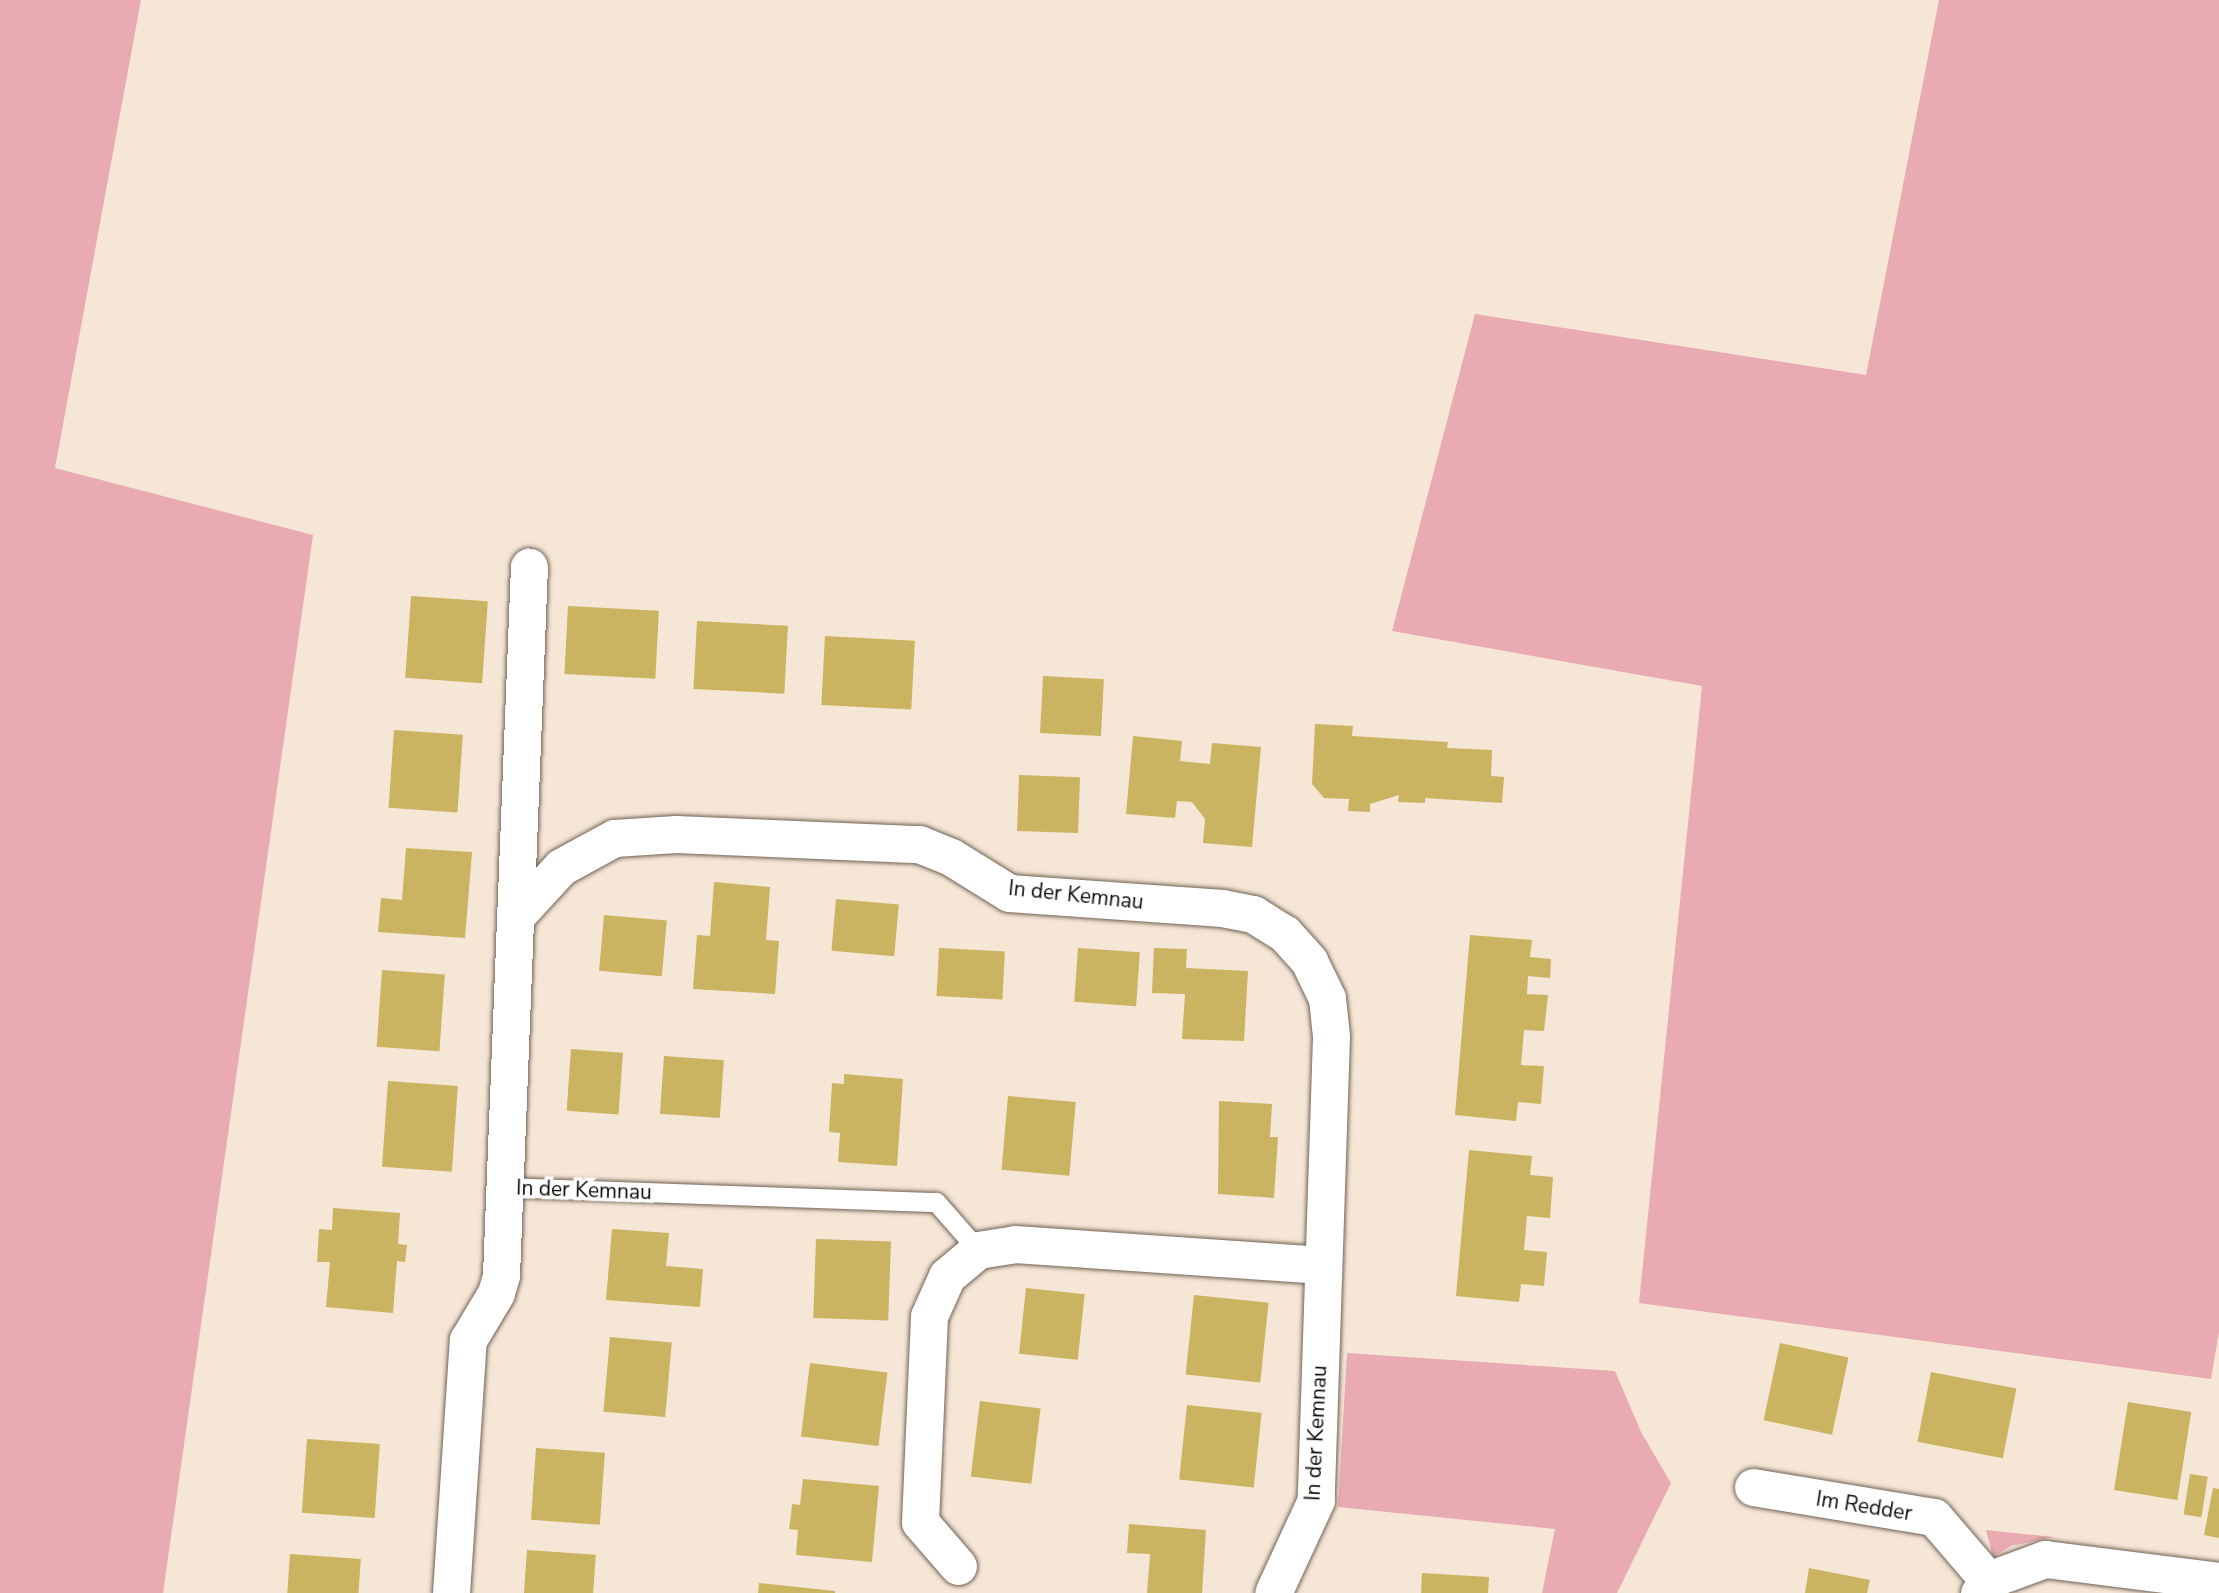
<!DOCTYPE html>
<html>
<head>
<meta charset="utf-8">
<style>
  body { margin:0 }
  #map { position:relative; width:2219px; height:1593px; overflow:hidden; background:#f6e6d6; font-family:"Nunito Sans",sans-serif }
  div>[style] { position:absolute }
  .green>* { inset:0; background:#e9abb1 }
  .building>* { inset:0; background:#cab361; transform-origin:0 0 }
  .roads { filter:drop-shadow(0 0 2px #706254) drop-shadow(0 0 2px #706254) }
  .service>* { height:19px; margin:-9.5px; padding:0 9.5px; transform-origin:9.5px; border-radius:9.5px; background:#fff }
  .minor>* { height:37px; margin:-18.5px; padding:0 18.5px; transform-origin:18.5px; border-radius:18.5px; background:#fff }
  span { translate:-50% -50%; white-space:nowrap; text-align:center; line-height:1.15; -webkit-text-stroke:7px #fff; paint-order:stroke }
  .street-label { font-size:21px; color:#100b07 }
</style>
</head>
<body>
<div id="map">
  <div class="green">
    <i style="clip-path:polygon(0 0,141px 0,55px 468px,313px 535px,163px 1593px,0 1593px)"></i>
    <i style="clip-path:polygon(1939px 0,2219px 0,2219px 1332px,2211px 1379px,1639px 1303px,1702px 686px,1392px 631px,1475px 314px,1866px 375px)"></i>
    <i style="clip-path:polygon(1347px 1353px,1615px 1371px,1641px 1432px,1671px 1483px,1617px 1593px,1542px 1593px,1555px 1529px,1338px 1507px)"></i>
    <i style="clip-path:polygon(1986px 1530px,2054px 1537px,2011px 1546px,1993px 1557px)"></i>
  </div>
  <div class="building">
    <i style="left:411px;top:596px;width:77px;height:82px;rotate:4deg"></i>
    <i style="left:568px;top:606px;width:91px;height:68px;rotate:3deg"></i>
    <i style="left:697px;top:621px;width:91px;height:68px;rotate:3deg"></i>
    <i style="left:825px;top:636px;width:90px;height:69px;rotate:3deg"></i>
    <i style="left:1043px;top:676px;width:61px;height:57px;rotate:3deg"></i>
    <i style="clip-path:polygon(1315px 724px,1353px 726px,1352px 736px,1448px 742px,1447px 748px,1492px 750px,1491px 776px,1504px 777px,1502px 803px,1425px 798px,1425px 803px,1398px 802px,1399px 795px,1370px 804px,1370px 812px,1348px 811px,1349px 799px,1324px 798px,1312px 784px)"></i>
    <i style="left:394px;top:730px;width:69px;height:78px;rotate:4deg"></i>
    <i style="clip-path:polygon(1133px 736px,1182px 741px,1180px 761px,1210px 764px,1212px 743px,1261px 747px,1252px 847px,1203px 843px,1205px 819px,1192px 802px,1177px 801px,1175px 818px,1126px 814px)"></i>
    <i style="left:1019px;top:775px;width:61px;height:56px;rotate:2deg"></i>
    <i style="clip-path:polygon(406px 848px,472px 852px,465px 938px,378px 932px,381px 898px,402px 900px)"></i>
    <i style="clip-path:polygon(714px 882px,770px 887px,766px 940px,779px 941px,775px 994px,693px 989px,697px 935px,710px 936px)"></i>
    <i style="left:836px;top:899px;width:63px;height:52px;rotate:5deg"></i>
    <i style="left:604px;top:915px;width:63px;height:56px;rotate:5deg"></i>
    <i style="clip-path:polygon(1470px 935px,1532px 940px,1530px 957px,1551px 959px,1550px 978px,1528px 976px,1527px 994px,1548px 995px,1544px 1031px,1524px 1030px,1521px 1065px,1544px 1066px,1541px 1104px,1518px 1102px,1516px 1121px,1455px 1115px)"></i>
    <i style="left:939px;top:948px;width:66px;height:48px;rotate:3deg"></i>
    <i style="left:1078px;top:948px;width:62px;height:54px;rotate:4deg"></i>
    <i style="clip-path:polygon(1154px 948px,1187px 949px,1186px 968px,1248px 971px,1244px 1041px,1182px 1039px,1185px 994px,1152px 993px)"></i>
    <i style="left:382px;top:970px;width:63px;height:77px;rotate:4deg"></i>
    <i style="left:571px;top:1049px;width:52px;height:62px;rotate:4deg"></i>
    <i style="left:664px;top:1056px;width:60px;height:58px;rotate:4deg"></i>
    <i style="clip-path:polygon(844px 1074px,903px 1079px,897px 1166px,838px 1162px,840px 1133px,829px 1132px,832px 1083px,844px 1084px)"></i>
    <i style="left:388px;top:1081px;width:70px;height:86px;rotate:4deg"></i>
    <i style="left:1008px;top:1096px;width:68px;height:74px;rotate:5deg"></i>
    <i style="clip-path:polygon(1219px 1101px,1272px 1104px,1270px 1137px,1278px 1137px,1274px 1198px,1218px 1194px)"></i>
    <i style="clip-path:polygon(1469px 1150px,1532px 1156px,1530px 1175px,1553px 1177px,1550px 1218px,1527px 1216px,1524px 1250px,1547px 1252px,1544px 1286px,1521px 1284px,1519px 1302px,1456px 1296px)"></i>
    <i style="clip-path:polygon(333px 1208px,400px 1213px,398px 1244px,407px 1245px,406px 1253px,405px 1262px,397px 1261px,393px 1313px,326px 1307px,330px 1262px,317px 1262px,319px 1229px,332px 1230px)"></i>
    <i style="clip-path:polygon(612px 1229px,669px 1233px,666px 1266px,703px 1269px,700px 1307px,606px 1300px)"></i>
    <i style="left:816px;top:1239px;width:75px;height:79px;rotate:2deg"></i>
    <i style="left:1026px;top:1288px;width:59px;height:66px;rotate:6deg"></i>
    <i style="left:1194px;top:1295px;width:75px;height:80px;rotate:6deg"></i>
    <i style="left:610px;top:1337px;width:62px;height:75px;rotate:5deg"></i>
    <i style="left:1780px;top:1343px;width:70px;height:79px;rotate:12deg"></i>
    <i style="left:810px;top:1363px;width:78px;height:74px;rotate:7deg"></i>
    <i style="left:1931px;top:1372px;width:87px;height:71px;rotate:11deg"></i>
    <i style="left:980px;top:1401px;width:61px;height:76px;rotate:7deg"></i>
    <i style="left:2128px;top:1402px;width:64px;height:89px;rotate:9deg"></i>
    <i style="left:1187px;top:1405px;width:75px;height:75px;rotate:6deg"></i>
    <i style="left:307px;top:1439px;width:73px;height:74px;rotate:4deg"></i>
    <i style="left:536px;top:1448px;width:69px;height:72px;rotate:4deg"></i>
    <i style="left:2190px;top:1474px;width:18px;height:41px;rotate:9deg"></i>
    <i style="clip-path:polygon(803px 1479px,879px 1486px,872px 1562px,796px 1555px,798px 1530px,789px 1529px,791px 1515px,792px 1504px,800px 1505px)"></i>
    <i style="clip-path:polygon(2213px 1488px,2219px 1489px,2219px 1538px,2204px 1535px)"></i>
    <i style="clip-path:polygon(1129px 1524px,1206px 1530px,1202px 1593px,1147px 1593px,1150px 1554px,1127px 1553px)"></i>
    <i style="left:527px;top:1550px;width:69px;height:43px;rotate:4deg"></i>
    <i style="left:290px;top:1554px;width:71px;height:39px;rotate:4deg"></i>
    <i style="clip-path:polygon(1809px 1568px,1870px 1580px,1867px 1593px,1805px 1593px)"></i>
    <i style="clip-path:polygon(1422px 1573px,1489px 1577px,1488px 1593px,1421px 1593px)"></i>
    <i style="clip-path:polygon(759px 1583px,835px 1591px,835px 1593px,758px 1593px)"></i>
  </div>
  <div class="roads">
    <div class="service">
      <i style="left:504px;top:1187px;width:432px;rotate:2deg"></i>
      <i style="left:936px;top:1202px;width:64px;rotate:48.8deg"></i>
    </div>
    <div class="minor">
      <i style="left:515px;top:917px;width:68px;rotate:-47.4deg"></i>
      <i style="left:561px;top:867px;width:60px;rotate:-28.7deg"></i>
      <i style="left:614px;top:838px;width:62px;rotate:-3.7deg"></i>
      <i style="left:676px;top:834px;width:243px;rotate:2.4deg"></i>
      <i style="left:919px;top:844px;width:35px;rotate:22deg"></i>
      <i style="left:951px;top:857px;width:68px;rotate:31.8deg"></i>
      <i style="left:1009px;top:893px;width:214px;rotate:4deg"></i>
      <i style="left:1222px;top:908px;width:32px;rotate:11deg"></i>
      <i style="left:1253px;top:914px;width:36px;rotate:32deg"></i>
      <i style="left:1284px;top:933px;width:38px;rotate:48deg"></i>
      <i style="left:1309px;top:961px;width:41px;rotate:64.1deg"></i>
      <i style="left:1327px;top:998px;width:39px;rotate:84deg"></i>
      <i style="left:1331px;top:1037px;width:463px;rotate:91.9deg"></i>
      <i style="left:1316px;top:1500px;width:102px;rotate:114.8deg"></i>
      <i style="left:1753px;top:1487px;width:183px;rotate:9.4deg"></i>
      <i style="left:1934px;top:1517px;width:83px;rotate:49.4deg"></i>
      <i style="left:958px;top:1566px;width:58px;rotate:-130.8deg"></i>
      <i style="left:920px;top:1522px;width:206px;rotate:-87.5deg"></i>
      <i style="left:929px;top:1316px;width:44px;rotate:-65.8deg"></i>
      <i style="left:947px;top:1276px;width:40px;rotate:-40deg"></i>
      <i style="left:978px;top:1250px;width:37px;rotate:-9deg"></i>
      <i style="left:1015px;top:1244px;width:308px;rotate:3.9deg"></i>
      <i style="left:451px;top:1593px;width:254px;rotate:-86.2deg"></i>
      <i style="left:468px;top:1340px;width:55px;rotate:-59.2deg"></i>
      <i style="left:496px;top:1293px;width:19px;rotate:-74deg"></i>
      <i style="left:501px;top:1275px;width:709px;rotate:-87.74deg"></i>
      <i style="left:1979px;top:1593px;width:16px;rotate:-55deg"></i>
      <i style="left:1988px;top:1580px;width:61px;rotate:-20.2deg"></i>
      <i style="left:2045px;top:1559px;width:175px;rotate:7.2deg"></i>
    </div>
  </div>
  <div class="street-label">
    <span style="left:1076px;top:895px;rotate:6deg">In der Kemnau</span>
    <span style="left:584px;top:1190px;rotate:2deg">In der Kemnau</span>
    <span style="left:1316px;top:1433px;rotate:-87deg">In der Kemnau</span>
    <span style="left:1864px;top:1506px;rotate:9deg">Im Redder</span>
  </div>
</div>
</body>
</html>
